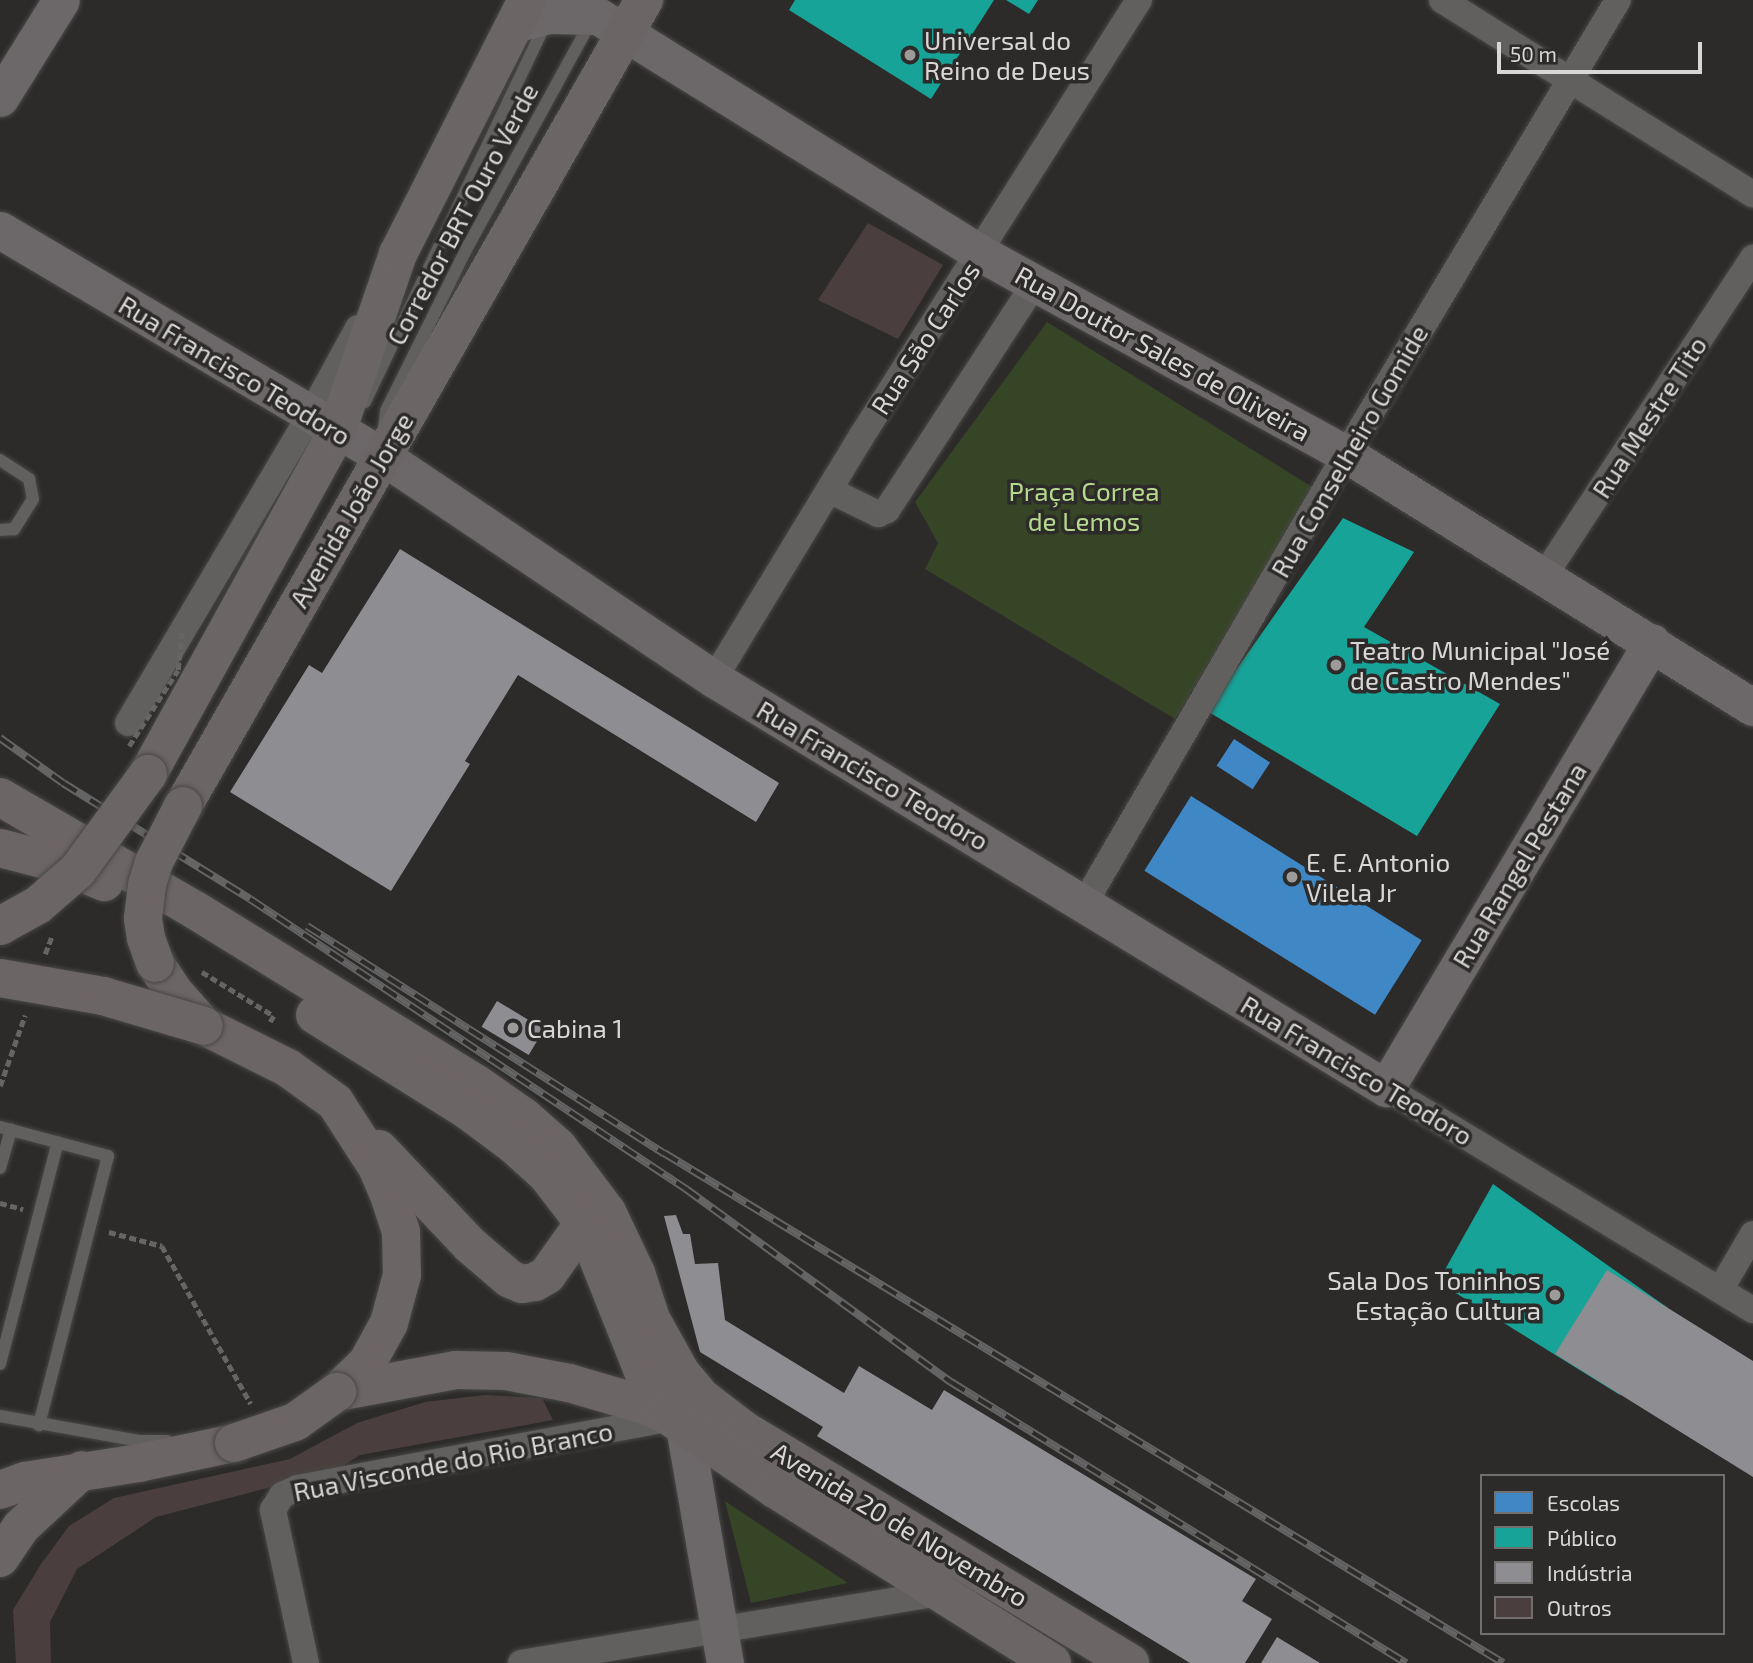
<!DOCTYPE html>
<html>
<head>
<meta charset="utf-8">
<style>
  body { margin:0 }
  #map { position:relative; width:1753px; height:1663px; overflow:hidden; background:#2c2b2a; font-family:"Exo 2",sans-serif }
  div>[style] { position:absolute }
  .green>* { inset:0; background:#374527 }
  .schools>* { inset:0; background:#3f88c5; transform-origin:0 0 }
  .public>* { inset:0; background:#17a398 }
  .industry>* { inset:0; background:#8d8d92; transform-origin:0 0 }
  .building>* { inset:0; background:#4a3f3e }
  .path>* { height:4.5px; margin-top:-2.25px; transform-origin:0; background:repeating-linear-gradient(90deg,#666564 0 7px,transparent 0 10.5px) }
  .roads { filter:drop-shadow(0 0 2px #484746) drop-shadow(0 0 2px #484746) }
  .lane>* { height:12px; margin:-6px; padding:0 6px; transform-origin:6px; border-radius:6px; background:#61605f }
  .street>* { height:26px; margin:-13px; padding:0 13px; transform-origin:13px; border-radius:13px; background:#61605f }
  .secondary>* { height:37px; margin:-18.5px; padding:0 18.5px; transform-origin:18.5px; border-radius:18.5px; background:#6c6768 }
  .primary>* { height:38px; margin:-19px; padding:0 19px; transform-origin:19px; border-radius:19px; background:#6c6566 }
  .rail>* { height:8px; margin-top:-4px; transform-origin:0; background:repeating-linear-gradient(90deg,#2d2b29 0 16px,#656464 0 32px); box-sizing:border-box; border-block:2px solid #656464 }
  .path-bridge>* { height:4.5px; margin-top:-2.25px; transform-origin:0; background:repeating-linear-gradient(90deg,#666564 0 7px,transparent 0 10.5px) }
  .bridges { filter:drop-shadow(0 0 2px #484746) drop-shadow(0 0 2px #484746) }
  .primary-bridge>* { height:38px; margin:-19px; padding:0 19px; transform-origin:19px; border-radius:19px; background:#6c6566 }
  .dots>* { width:19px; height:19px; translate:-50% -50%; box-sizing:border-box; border:4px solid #2d2b29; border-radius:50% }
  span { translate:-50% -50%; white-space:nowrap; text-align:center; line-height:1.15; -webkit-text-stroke:7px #2d2b29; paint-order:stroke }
  .poi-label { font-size:26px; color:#d9d7d6 }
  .left { translate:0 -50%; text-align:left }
  .right { translate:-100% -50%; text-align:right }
  .street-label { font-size:26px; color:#d9d7d6 }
  .park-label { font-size:26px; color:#b5da8d }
  .legend { position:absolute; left:1480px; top:1474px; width:245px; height:161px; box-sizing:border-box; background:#2d2b29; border:2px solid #72706e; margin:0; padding:9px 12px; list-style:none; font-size:21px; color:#d9d7d6 }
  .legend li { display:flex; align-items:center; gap:14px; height:35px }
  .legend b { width:35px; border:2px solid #72706e }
  .scale { position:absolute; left:1497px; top:42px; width:205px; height:32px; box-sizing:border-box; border:4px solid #d9d7d6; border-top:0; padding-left:9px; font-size:21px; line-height:24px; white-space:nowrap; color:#d9d7d6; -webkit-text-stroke:5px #2d2b29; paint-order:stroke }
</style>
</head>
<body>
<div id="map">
  <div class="green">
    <i style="clip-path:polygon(1047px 322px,1314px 488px,1175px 719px,925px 569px,938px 543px,915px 502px)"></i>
    <i style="clip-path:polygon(725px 1501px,848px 1583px,751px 1603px)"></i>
  </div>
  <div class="schools">
    <i style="left:1234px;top:739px;width:43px;height:32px;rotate:33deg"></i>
    <i style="left:1191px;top:796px;width:272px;height:88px;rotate:32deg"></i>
  </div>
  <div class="public">
    <i style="clip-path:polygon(795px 0,994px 0,931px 99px,789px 10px)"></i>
    <i style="clip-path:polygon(1006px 0,1038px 0,1029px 14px)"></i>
    <i style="clip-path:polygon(1343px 518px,1414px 552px,1364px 627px,1500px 704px,1417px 836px,1207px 711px)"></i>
    <i style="clip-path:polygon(1493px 1184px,1668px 1308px,1620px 1395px,1438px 1282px)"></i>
  </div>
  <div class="industry">
    <i style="clip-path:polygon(400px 549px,779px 783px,756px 822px,518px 675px,465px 761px,470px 764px,391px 891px,230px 792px,309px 665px,322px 673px)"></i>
    <i style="left:497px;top:1001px;width:55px;height:30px;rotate:31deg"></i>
    <i style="clip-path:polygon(676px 1215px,683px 1234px,690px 1234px,695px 1264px,718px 1263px,725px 1320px,844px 1393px,859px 1366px,932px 1410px,944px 1390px,1256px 1579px,1242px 1601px,1272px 1619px,1245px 1663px,1190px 1663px,817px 1436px,823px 1427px,700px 1352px,664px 1216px)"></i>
    <i style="clip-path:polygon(1607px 1270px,1753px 1361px,1753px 1477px,1555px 1354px)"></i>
    <i style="clip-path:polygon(1277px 1637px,1320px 1663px,1261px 1663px)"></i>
  </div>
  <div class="building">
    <i style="clip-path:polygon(868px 223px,943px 265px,898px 339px,818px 300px)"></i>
    <i style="clip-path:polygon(485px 1395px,542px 1398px,553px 1420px,360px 1455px,336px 1470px,156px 1517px,77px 1569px,50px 1622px,51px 1663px,16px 1663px,13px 1610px,41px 1564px,69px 1526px,114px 1498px,290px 1459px,357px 1423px,425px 1402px)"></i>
  </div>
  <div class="path">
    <i style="left:45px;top:954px;width:19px;rotate:-69deg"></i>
    <i style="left:202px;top:972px;width:84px;rotate:31.4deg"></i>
    <i style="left:274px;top:1016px;width:8px;rotate:120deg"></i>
    <i style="left:0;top:1086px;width:75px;rotate:-70.6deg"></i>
    <i style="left:0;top:1203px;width:24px;rotate:15deg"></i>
    <i style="left:109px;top:1232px;width:55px;rotate:14.8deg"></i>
    <i style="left:162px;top:1246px;width:181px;rotate:60.6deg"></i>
  </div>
  <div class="roads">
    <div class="lane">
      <i style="left:365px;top:402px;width:419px;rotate:-64.5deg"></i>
      <i style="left:384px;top:428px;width:17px;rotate:-83deg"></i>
      <i style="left:386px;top:411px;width:184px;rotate:-63.6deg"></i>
      <i style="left:468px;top:246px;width:256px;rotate:-61.3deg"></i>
      <i style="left:0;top:460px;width:35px;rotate:33deg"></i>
      <i style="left:29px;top:479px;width:20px;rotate:79deg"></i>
      <i style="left:33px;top:499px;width:36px;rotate:122deg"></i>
      <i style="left:14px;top:529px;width:14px;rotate:176deg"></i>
      <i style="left:0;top:1127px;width:112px;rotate:15deg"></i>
      <i style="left:108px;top:1156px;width:278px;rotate:104.4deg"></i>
      <i style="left:0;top:1168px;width:40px;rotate:-74deg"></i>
      <i style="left:0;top:1364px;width:229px;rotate:-75.4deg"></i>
      <i style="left:0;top:1416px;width:141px;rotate:10.2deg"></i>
      <i style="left:139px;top:1441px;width:28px"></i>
    </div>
    <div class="street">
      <i style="left:1442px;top:0;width:367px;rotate:32deg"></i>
      <i style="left:829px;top:490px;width:55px;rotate:26.1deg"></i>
      <i style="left:878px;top:514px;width:10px;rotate:-24deg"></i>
      <i style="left:887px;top:510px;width:271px;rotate:-56.9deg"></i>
      <i style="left:1544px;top:576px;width:381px;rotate:-56.7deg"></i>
      <i style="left:714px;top:679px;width:283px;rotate:-58.7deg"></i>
      <i style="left:861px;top:437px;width:518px;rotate:-57.54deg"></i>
      <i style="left:128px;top:723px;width:359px;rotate:-59.4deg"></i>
      <i style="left:311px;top:414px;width:98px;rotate:-61.3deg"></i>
      <i style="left:1084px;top:904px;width:521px;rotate:-59.79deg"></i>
      <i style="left:1346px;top:454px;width:529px;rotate:-59.07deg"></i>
      <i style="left:1386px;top:1088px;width:429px;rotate:31.2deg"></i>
      <i style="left:1720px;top:1290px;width:65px;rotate:-59.5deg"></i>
      <i style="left:306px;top:1663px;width:157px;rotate:-102.2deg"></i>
      <i style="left:273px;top:1510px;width:17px;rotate:-59deg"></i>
      <i style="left:282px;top:1495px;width:17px;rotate:-24deg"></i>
      <i style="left:298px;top:1488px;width:380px;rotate:-10.6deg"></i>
      <i style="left:521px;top:1663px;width:425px;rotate:-9.5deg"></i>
    </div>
    <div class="secondary">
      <i style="left:572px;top:0;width:480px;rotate:31.8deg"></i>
      <i style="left:980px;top:253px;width:418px;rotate:28.8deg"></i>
      <i style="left:1346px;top:454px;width:479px;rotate:31.9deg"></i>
      <i style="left:517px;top:23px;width:33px;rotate:-14deg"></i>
      <i style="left:549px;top:15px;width:45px;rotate:1.3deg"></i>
      <i style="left:0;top:98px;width:115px;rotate:-58.1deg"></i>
      <i style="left:0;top:230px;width:444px;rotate:30.6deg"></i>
      <i style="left:382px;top:456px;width:400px;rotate:33.9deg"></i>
      <i style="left:714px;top:679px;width:787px;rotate:31.33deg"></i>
      <i style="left:1386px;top:1088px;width:519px;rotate:-59.19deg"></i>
      <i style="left:684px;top:1426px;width:241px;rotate:80.2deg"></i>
    </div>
    <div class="primary">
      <i style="left:148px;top:774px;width:392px;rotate:-61.1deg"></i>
      <i style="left:337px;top:431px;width:187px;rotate:-71deg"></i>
      <i style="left:398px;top:254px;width:285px;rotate:-63.1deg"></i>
      <i style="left:0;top:797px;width:225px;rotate:30.1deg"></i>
      <i style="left:195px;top:910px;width:331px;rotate:31.7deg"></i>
      <i style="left:477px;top:1084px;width:57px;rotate:35.1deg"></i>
      <i style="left:524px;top:1117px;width:45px;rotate:41.4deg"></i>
      <i style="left:558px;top:1147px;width:81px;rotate:53deg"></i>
      <i style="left:607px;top:1212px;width:68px;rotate:64.6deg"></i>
      <i style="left:636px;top:1273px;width:48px;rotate:71.9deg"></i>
      <i style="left:651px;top:1319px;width:62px;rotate:60.9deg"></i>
      <i style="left:681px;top:1373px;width:31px;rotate:50deg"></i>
      <i style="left:701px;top:1397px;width:54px;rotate:37.5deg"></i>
      <i style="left:744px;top:1430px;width:451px;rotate:31.1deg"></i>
      <i style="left:183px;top:806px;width:929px;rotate:-60.23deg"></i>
      <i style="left:0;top:848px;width:63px;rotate:14.7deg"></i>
      <i style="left:61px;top:864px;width:47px;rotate:22.7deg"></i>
      <i style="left:155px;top:963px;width:35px;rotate:57deg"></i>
      <i style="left:174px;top:992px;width:45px;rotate:48.6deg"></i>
      <i style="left:204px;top:1026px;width:94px;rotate:26.6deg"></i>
      <i style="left:288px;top:1068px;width:58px;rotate:35.9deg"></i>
      <i style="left:335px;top:1102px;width:77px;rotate:57.1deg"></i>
      <i style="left:377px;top:1167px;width:30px;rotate:67deg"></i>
      <i style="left:389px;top:1195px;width:39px;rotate:72deg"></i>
      <i style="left:401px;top:1232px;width:43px;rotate:88.7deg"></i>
      <i style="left:402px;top:1275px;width:50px;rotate:105.2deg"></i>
      <i style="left:389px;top:1323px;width:46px;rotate:118.8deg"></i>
      <i style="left:367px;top:1363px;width:42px;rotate:136deg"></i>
      <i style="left:315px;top:1015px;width:179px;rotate:32deg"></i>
      <i style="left:467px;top:1110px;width:59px;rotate:36.7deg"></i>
      <i style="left:514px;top:1145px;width:45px;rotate:42.3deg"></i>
      <i style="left:547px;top:1175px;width:61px;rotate:52.4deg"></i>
      <i style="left:584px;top:1223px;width:168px;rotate:68.3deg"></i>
      <i style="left:646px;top:1379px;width:40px;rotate:60.3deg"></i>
      <i style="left:379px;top:1149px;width:132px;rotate:46.5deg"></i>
      <i style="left:470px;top:1245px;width:52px;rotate:40.4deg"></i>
      <i style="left:510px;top:1279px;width:13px;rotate:23deg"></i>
      <i style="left:522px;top:1284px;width:13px;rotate:-9deg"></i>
      <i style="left:535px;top:1282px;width:14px;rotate:-30deg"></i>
      <i style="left:547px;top:1275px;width:64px;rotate:-54.6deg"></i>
      <i style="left:337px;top:1392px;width:121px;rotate:-10.5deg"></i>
      <i style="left:456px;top:1370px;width:50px;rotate:1.1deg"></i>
      <i style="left:506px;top:1371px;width:64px;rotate:10.8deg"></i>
      <i style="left:569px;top:1383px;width:75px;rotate:16.3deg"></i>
      <i style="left:641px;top:1404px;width:27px;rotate:22deg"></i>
      <i style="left:666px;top:1414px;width:132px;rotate:34.5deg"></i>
      <i style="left:775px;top:1489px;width:327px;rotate:32.1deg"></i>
      <i style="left:0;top:1490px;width:27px;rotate:-20deg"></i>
      <i style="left:25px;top:1481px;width:115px;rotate:-9deg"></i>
      <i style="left:139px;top:1463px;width:97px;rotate:-11.9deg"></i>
      <i style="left:0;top:1558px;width:37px;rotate:-56deg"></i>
      <i style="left:21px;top:1527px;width:83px;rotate:-43.1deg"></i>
    </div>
  </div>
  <div class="rail">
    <i style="left:0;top:738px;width:77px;rotate:35.5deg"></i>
    <i style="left:63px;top:783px;width:220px;rotate:31.8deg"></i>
    <i style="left:250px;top:899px;width:524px;rotate:33.63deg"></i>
    <i style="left:686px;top:1189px;width:328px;rotate:36.1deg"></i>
    <i style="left:951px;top:1382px;width:535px;rotate:31.7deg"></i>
    <i style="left:307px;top:926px;width:423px;rotate:32.5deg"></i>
    <i style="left:664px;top:1153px;width:982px;rotate:31.29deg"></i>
  </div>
  <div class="path-bridge">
    <i style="left:129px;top:746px;width:90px;rotate:-57.2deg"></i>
    <i style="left:178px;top:670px;width:38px;rotate:-84deg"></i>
  </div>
  <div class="bridges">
    <div class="primary-bridge">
      <i style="left:0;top:926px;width:43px;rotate:-28.9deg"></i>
      <i style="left:38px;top:905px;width:53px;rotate:-41.2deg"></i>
      <i style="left:78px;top:870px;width:119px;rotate:-53.9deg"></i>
      <i style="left:155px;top:963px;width:27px;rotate:-110deg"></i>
      <i style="left:146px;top:938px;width:20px;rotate:-99deg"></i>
      <i style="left:143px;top:918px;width:33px;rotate:-83deg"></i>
      <i style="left:147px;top:885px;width:24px;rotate:-73deg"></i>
      <i style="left:154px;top:862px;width:63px;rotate:-62.6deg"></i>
      <i style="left:0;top:978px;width:105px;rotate:9.9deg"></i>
      <i style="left:103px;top:996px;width:105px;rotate:16.5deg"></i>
      <i style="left:234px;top:1443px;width:65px;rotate:-19deg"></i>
      <i style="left:295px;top:1422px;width:52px;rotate:-35.5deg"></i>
    </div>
  </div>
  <div class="dots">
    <i style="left:910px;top:55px;background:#9c9b9a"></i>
    <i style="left:1336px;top:665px;background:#9c9b9a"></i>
    <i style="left:1292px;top:877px;background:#9c9b9a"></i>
    <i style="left:513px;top:1028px;background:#9c9b9a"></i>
    <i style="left:1555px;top:1295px;background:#9c9b9a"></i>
  </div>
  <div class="poi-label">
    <span class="left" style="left:924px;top:55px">Universal do<br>Reino de Deus</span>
    <span class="left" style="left:1350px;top:665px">Teatro Municipal "José<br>de Castro Mendes"</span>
    <span class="left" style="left:1306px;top:877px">E. E. Antonio<br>Vilela Jr</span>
    <span class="left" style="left:527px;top:1028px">Cabina 1</span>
    <span class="right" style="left:1541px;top:1295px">Sala Dos Toninhos<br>Estação Cultura</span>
  </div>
  <div class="street-label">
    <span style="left:462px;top:214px;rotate:-62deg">Corredor BRT Ouro Verde</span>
    <span style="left:925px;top:338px;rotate:-57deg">Rua São Carlos</span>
    <span style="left:1163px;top:353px;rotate:29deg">Rua Doutor Sales de Oliveira</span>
    <span style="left:235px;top:370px;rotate:31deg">Rua Francisco Teodoro</span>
    <span style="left:1649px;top:417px;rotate:-57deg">Rua Mestre Tito</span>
    <span style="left:1349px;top:451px;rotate:-60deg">Rua Conselheiro Gomide</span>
    <span style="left:351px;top:510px;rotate:-60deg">Avenida João Jorge</span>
    <span style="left:873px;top:775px;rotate:31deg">Rua Francisco Teodoro</span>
    <span style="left:1519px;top:865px;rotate:-59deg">Rua Rangel Pestana</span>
    <span style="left:1357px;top:1070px;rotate:31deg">Rua Francisco Teodoro</span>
    <span style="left:453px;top:1461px;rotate:-11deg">Rua Visconde do Rio Branco</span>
    <span style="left:900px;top:1524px;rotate:31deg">Avenida 20 de Novembro</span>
  </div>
  <div class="park-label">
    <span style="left:1084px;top:506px">Praça Correa<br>de Lemos</span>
  </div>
  <ul class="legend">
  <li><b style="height:19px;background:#3f88c5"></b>Escolas</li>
  <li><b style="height:19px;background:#17a398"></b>Público</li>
  <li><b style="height:19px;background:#8d8d92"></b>Indústria</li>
  <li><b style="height:19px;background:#4a3f3e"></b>Outros</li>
  </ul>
  <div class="scale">50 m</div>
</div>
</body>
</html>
